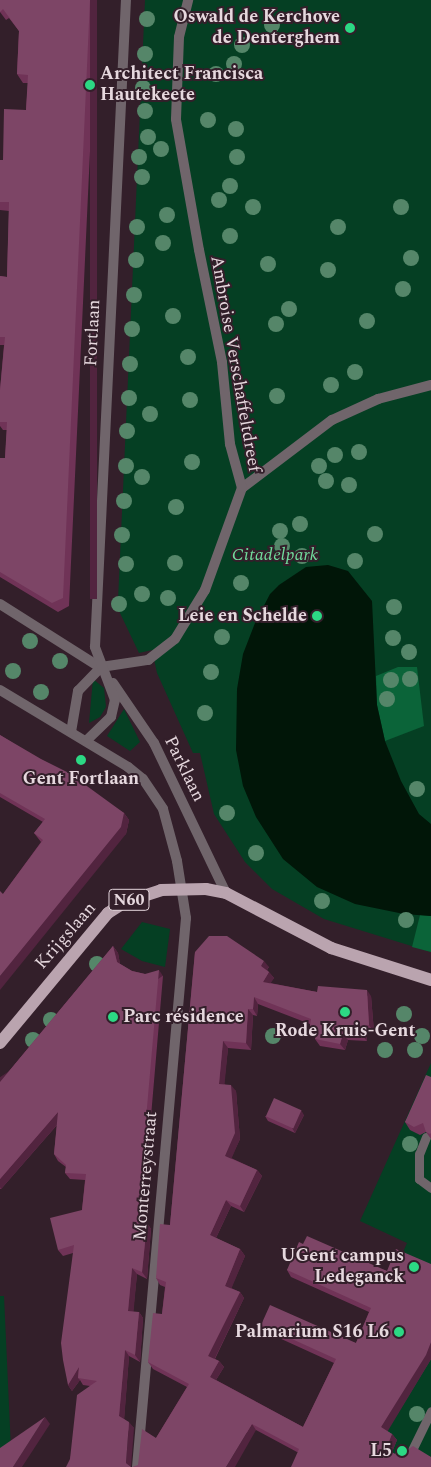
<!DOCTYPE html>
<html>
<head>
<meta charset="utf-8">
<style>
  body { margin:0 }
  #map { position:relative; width:431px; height:1467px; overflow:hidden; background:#331f2a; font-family:Spectral,serif }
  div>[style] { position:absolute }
  .green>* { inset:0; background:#053f23 }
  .forest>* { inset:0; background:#0b6439 }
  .water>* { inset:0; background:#011608 }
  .service>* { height:9px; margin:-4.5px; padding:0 4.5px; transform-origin:4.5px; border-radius:4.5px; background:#70656b }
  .pedestrian>* { height:10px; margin:-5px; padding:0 5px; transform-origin:5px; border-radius:5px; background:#70656b }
  .minor>* { height:10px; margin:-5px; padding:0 5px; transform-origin:5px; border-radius:5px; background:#70656b }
  .primary>* { height:12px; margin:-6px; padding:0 6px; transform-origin:6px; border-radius:6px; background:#baa4af }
  .trees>* { width:16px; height:16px; margin:-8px; border-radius:50%; background:#558669 }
  .wall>* { inset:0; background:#703357 }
  .shaded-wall>* { inset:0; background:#52243f; transform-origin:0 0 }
  .building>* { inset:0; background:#7d4566; transform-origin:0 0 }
  .dots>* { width:14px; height:14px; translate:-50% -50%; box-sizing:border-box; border:2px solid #331f2a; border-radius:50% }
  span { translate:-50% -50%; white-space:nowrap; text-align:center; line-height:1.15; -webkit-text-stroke:4px #331f2a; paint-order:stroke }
  .shield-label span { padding:1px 4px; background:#331f2a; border:1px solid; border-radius:4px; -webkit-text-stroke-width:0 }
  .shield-label { font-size:16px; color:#e6d8de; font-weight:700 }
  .poi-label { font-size:18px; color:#e6d8de; font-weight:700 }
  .right { translate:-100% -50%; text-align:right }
  .left { translate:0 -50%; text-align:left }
  .street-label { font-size:18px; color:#e6d8de }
  .park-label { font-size:18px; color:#71db9c; font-style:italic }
</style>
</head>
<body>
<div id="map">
  <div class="green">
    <i style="clip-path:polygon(145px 0,431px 0,431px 952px,324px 919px,272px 889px,245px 862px,214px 814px,200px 753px,193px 753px,157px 673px,152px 650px,139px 653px,120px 613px,118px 601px)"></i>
    <i style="clip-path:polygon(93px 679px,104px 688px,106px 707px,100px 717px,89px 723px)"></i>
    <i style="clip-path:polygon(124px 709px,140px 742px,130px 751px,107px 736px)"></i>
    <i style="clip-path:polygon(142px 922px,170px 929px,165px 967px,142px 961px,121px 949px)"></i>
    <i style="clip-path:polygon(431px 1063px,431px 1467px,366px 1467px,360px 1350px,407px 1243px,360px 1221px)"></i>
    <i style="clip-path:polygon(0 1296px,4px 1296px,11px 1450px,0 1458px)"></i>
  </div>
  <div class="forest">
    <i style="clip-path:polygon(398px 667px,417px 667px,424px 726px,385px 741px,377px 705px,376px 676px)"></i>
    <i style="clip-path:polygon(420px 915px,431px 916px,431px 952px,412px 947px)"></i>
  </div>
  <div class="water">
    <i style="clip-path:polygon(328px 565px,348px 571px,372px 601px,377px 705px,385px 741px,401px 781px,419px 814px,431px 824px,431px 916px,404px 914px,355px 904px,317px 887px,283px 859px,256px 817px,243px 786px,236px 750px,237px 689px,243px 654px,255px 623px,270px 594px,279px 585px,306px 567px)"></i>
  </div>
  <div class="service">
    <i style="left:426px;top:1137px;width:18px;rotate:112deg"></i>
    <i style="left:419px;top:1154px;width:25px;rotate:90deg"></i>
    <i style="left:419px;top:1179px;width:15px;rotate:37deg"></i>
    <i style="left:412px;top:1450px;width:43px;rotate:-64deg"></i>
  </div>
  <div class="pedestrian">
    <i style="left:242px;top:488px;width:113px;rotate:-37.1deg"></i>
    <i style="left:332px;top:420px;width:51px;rotate:-24.5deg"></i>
    <i style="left:378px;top:399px;width:55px;rotate:-14.8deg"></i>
    <i style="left:101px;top:667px;width:48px;rotate:-8.5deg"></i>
    <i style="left:148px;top:660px;width:34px;rotate:-38deg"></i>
    <i style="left:175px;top:639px;width:57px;rotate:-58.5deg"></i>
    <i style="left:205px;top:590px;width:109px;rotate:-70.1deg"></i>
    <i style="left:242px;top:488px;width:46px;rotate:-105.3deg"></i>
    <i style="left:230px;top:444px;width:82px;rotate:-95.6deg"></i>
    <i style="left:222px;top:362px;width:114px;rotate:-101.6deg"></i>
    <i style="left:199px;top:250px;width:133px;rotate:-100deg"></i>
    <i style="left:176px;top:119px;width:82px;rotate:-87.9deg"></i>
    <i style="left:179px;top:37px;width:38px;rotate:-76deg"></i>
  </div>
  <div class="minor">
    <i style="left:0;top:604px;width:122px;rotate:32.3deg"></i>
    <i style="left:113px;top:683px;width:73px;rotate:55.7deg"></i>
    <i style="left:154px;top:743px;width:166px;rotate:64.4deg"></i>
    <i style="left:0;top:690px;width:149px;rotate:31deg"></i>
    <i style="left:128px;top:767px;width:19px;rotate:39deg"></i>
    <i style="left:143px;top:779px;width:36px;rotate:56deg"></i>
    <i style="left:163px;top:809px;width:54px;rotate:74.9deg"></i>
    <i style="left:177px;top:861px;width:58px;rotate:81deg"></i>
    <i style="left:186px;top:918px;width:551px;rotate:95.1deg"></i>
    <i style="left:71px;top:732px;width:42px;rotate:-80.3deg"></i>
    <i style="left:78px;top:691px;width:33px;rotate:-46deg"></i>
    <i style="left:86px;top:741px;width:35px;rotate:-44deg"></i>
    <i style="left:111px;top:717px;width:17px;rotate:-77deg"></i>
    <i style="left:115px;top:700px;width:57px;rotate:-110.7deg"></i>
    <i style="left:95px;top:647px;width:648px;rotate:-87.26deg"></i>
  </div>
  <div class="primary">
    <i style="left:0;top:1043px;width:169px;rotate:-50.3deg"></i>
    <i style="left:108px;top:913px;width:20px;rotate:-33deg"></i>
    <i style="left:125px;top:902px;width:38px;rotate:-18deg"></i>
    <i style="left:161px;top:890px;width:45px;rotate:-1.3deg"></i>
    <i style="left:206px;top:889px;width:20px;rotate:11deg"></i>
    <i style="left:226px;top:893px;width:119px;rotate:27.6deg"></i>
    <i style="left:331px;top:948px;width:105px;rotate:17.7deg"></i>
  </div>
  <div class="trees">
    <i style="left:147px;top:19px"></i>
    <i style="left:272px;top:25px"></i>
    <i style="left:242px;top:45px"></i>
    <i style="left:145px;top:54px"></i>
    <i style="left:234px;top:64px"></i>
    <i style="left:216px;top:74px"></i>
    <i style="left:143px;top:88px"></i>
    <i style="left:145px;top:111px"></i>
    <i style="left:208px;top:120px"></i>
    <i style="left:236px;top:129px"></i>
    <i style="left:148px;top:137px"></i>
    <i style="left:161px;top:149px"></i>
    <i style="left:139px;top:157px"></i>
    <i style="left:237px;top:157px"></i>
    <i style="left:142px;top:177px"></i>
    <i style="left:230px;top:186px"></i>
    <i style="left:219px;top:200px"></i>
    <i style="left:253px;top:207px"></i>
    <i style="left:401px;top:207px"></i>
    <i style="left:167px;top:215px"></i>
    <i style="left:137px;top:227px"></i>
    <i style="left:338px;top:227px"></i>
    <i style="left:230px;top:236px"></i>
    <i style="left:163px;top:243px"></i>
    <i style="left:411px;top:258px"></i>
    <i style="left:136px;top:260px"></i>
    <i style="left:268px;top:264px"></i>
    <i style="left:328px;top:270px"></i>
    <i style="left:403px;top:289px"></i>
    <i style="left:134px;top:295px"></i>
    <i style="left:289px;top:309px"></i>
    <i style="left:173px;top:316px"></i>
    <i style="left:367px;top:321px"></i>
    <i style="left:276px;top:324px"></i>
    <i style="left:132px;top:329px"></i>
    <i style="left:188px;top:357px"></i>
    <i style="left:130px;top:364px"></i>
    <i style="left:355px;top:372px"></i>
    <i style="left:331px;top:385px"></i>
    <i style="left:277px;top:396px"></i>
    <i style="left:129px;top:398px"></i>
    <i style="left:190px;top:400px"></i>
    <i style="left:150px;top:414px"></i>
    <i style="left:127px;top:431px"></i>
    <i style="left:359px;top:452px"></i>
    <i style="left:335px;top:455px"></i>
    <i style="left:192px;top:462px"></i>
    <i style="left:126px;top:466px"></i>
    <i style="left:319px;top:466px"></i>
    <i style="left:142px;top:477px"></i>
    <i style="left:326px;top:481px"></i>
    <i style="left:349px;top:485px"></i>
    <i style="left:124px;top:501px"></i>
    <i style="left:176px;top:507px"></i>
    <i style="left:300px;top:524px"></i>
    <i style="left:280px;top:531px"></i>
    <i style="left:375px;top:534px"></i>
    <i style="left:122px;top:535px"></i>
    <i style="left:282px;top:546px"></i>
    <i style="left:302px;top:556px"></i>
    <i style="left:355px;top:561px"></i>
    <i style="left:175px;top:563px"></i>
    <i style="left:126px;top:564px"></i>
    <i style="left:241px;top:583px"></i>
    <i style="left:142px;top:594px"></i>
    <i style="left:168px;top:598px"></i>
    <i style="left:119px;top:604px"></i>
    <i style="left:394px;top:607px"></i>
    <i style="left:222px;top:637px"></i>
    <i style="left:393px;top:638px"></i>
    <i style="left:30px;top:641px"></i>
    <i style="left:409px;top:652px"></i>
    <i style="left:60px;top:661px"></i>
    <i style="left:13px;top:671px"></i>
    <i style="left:211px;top:672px"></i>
    <i style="left:410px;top:679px"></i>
    <i style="left:391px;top:680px"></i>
    <i style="left:41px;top:692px"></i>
    <i style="left:387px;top:699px"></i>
    <i style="left:205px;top:713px"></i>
    <i style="left:417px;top:789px"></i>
    <i style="left:227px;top:813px"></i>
    <i style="left:256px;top:853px"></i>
    <i style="left:322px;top:901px"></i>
    <i style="left:406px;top:920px"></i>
    <i style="left:97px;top:964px"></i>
    <i style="left:404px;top:1014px"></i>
    <i style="left:51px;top:1020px"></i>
    <i style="left:273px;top:1036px"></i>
    <i style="left:422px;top:1036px"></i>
    <i style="left:33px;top:1040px"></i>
    <i style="left:385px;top:1050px"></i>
    <i style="left:415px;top:1050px"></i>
    <i style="left:410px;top:1144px"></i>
    <i style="left:417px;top:1414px"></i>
  </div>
  <div class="wall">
    <i style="clip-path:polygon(0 0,97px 0,69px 606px,58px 612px,0 577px,0 458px,5px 458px,7px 430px,3px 430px,0 426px,0 390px,4px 345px,0 345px,0 276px,7px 277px,9px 211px,0 210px,0 160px,3px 160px,26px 110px,28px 83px,23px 83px,17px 74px,19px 31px,9px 18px,6px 20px,0 12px)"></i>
    <i style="clip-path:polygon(0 735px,124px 813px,129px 820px,126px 834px,3px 894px,41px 842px,34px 833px,43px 822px,0 797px)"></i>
    <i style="clip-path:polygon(113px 946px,118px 953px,120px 964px,132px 971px,145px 974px,163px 976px,142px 1222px,147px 1223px,151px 1229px,147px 1279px,137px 1274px,133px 1312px,139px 1312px,143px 1318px,140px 1362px,129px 1356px,124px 1419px,134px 1428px,70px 1459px,90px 1386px,83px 1385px,80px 1380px,72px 1391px,68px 1385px,73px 1253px,63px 1256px,58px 1250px,82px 1210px,85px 1180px,70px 1179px,65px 1173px,66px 1167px,58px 1161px,54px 1154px,57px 1125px,1px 1189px,0 1189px,0 1082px)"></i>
    <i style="clip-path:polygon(195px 952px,269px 967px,267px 970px,274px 978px,270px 983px,317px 992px,371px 996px,374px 1032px,366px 1032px,367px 1041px,348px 1040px,345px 1050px,320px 1046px,315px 1039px,317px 1034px,315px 1033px,310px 1026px,310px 1024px,258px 1004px,257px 1016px,253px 1015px,251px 1050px,228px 1048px,224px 1084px,236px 1091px,240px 1139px,231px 1158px,257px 1170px,262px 1176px,244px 1212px,231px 1206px,216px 1238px,240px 1249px,245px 1256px,231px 1288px,240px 1292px,244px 1298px,215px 1359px,219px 1361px,224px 1367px,216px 1380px,303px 1427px,334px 1363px,266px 1332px,261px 1325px,356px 1343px,369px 1312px,291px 1277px,287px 1270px,303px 1244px,387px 1271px,431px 1264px,431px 1359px,387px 1431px,392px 1434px,397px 1440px,392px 1452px,395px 1454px,407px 1450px,431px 1457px,297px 1452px,256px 1430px,138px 1465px,156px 1438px,187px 1387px,153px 1369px,148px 1362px,162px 1314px,165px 1287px,160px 1285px,156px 1278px,170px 1225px)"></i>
    <i style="clip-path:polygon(431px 1077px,431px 1139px,426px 1132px,420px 1135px,410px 1130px,405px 1122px)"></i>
    <i style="clip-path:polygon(304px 1115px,295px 1133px,268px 1121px,265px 1116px)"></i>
  </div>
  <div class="shaded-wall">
    <i style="left:90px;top:0;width:7px;height:599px"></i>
    <i style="clip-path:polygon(124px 813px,129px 820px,126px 834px,0 990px,0 976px)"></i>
    <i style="clip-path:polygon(113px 946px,118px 953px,121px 969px,117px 962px)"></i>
    <i style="clip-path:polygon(264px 961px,269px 967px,265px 972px,261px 966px)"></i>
    <i style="left:159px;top:970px;width:7px;height:253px;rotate:56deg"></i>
    <i style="clip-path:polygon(269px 972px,274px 978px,267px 989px,263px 982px)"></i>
    <i style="clip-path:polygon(367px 990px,371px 996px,374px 1032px,369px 1025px)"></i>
    <i style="clip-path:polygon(254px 997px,258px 1004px,257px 1016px,253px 1009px)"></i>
    <i style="clip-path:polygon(248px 1009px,253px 1015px,251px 1050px,246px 1043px)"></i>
    <i style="clip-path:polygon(362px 1026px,366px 1032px,367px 1041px,362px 1035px)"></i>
    <i style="clip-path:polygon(343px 1034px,348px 1040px,345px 1050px,340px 1044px)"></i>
    <i style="clip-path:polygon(223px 1041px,228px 1048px,224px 1090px,219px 1084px)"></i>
    <i style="clip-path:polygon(231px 1085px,236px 1091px,240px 1139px,230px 1162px,225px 1156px)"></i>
    <i style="clip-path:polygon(301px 1110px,304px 1115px,295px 1133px,292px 1128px)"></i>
    <i style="clip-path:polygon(58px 1112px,63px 1118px,1px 1189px,0 1187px,0 1179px)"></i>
    <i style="clip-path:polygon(257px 1170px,262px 1176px,244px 1212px,240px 1206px)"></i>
    <i style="clip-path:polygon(226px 1200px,231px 1206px,214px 1242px,210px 1235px)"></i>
    <i style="clip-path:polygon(147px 1223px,151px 1229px,147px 1279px,142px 1272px)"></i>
    <i style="clip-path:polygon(240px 1249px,245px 1256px,230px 1292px,225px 1286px)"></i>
    <i style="clip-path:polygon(132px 1268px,137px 1274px,133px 1318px,128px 1311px)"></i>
    <i style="clip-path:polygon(240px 1292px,244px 1298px,213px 1362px,208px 1356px)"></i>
    <i style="clip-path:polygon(139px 1312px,143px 1318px,140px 1362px,135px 1355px)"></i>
    <i style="clip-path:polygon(431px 1342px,431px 1359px,430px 1361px,386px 1434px,381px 1427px)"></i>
    <i style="clip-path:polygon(125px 1350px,129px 1356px,124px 1422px,119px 1416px)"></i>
    <i style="clip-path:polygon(219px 1361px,224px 1367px,214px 1383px,210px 1377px)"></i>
    <i style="clip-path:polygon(79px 1367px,78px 1378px,80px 1380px,72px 1391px,68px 1385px)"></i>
    <i style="clip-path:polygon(45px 1417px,50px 1424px,22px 1467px,13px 1467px)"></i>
    <i style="clip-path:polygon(129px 1422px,134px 1428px,131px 1467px,126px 1463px)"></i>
    <i style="clip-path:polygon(252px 1424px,256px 1430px,235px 1467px,226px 1467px)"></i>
    <i style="clip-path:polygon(392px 1434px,397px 1440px,391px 1455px,386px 1449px)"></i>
  </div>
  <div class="building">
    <i style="clip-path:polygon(0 0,90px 0,63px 598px,52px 603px,0 572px,0 458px,5px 458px,7px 422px,0 422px,0 390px,5px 337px,0 337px,0 276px,7px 277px,9px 202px,0 202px,0 160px,3px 160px,4px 109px,26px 110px,28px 75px,17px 74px,19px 31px,3px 9px,0 12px)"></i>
    <i style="clip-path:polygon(0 735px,41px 759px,69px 773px,124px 813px,121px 827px,0 976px,0 891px,3px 894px,43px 840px,34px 833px,45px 819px,0 793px)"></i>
    <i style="clip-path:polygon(209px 936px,227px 936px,264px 961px,261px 966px,269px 972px,263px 982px,317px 992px,318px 986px,367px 990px,369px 1025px,362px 1026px,362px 1035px,343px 1034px,340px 1044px,315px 1039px,318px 1030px,310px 1026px,311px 1019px,254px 997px,253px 1009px,248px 1009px,246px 1043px,223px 1041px,219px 1084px,231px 1085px,235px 1133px,225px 1156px,257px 1170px,240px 1206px,226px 1200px,210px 1235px,240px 1249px,225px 1286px,240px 1292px,208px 1356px,219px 1361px,210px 1377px,303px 1427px,336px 1359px,261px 1325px,270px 1305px,356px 1343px,371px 1308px,287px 1270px,299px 1242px,303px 1244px,307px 1236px,387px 1271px,396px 1249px,431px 1264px,431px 1342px,426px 1355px,381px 1427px,392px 1434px,386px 1449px,395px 1454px,401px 1444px,407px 1450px,413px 1446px,431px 1457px,431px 1467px,291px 1467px,299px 1449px,252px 1424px,226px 1467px,132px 1467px,138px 1465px,142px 1429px,156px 1438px,189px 1384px,148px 1362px,153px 1313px,162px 1314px,166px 1282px,156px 1278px,160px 1224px,170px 1225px,195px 952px)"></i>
    <i style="clip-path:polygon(113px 946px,117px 962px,132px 971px,145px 974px,159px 970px,137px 1222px,147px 1223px,142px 1272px,132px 1268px,128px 1311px,139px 1312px,135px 1355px,125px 1350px,119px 1416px,129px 1422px,126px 1463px,131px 1467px,66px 1467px,70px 1459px,77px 1395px,97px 1381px,78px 1378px,79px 1367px,68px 1385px,63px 1360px,61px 1343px,74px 1245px,58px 1250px,50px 1218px,82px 1210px,86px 1174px,65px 1173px,66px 1165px,54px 1154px,58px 1112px,0 1179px,0 1082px)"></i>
    <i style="clip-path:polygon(426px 1075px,431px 1077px,431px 1133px,430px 1134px,426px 1132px,423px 1123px,414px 1127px,405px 1122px)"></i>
    <i style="left:274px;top:1098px;width:30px;height:20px;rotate:24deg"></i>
    <i style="clip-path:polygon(45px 1417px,13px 1467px,0 1467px,0 1448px)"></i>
  </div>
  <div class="dots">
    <i style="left:350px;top:28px;background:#2cd884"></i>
    <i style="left:90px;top:85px;background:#2cd884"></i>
    <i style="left:317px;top:616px;background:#2cd884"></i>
    <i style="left:81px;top:760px;background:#2cd884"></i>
    <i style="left:345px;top:1012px;background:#2cd884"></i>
    <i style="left:113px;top:1017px;background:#2cd884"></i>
    <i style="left:414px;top:1267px;background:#2cd884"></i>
    <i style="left:399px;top:1332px;background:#2cd884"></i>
    <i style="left:402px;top:1451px;background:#2cd884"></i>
  </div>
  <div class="shield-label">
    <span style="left:129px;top:900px">N60</span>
  </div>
  <div class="poi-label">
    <span class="right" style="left:340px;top:28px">Oswald de Kerchove<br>de Denterghem</span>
    <span class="left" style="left:100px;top:85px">Architect Francisca<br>Hautekeete</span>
    <span class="right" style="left:307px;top:616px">Leie en Schelde</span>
    <span style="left:81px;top:779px">Gent Fortlaan</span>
    <span class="left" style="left:123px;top:1017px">Parc résidence</span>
    <span style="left:345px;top:1031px">Rode Kruis-Gent</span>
    <span class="right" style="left:404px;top:1267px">UGent campus<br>Ledeganck</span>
    <span class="right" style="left:389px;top:1332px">Palmarium S16 L6</span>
    <span class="right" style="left:392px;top:1451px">L5</span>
  </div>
  <div class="street-label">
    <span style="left:93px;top:333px;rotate:-87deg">Fortlaan</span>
    <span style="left:235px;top:364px;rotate:80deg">Ambroise Verschaffeltdreef</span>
    <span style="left:184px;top:769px;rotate:64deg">Parklaan</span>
    <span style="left:66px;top:936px;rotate:-49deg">Krijgslaan</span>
    <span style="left:146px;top:1176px;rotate:-85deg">Monterreystraat</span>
  </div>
  <div class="park-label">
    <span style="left:275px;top:555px">Citadelpark</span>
  </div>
</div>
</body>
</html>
